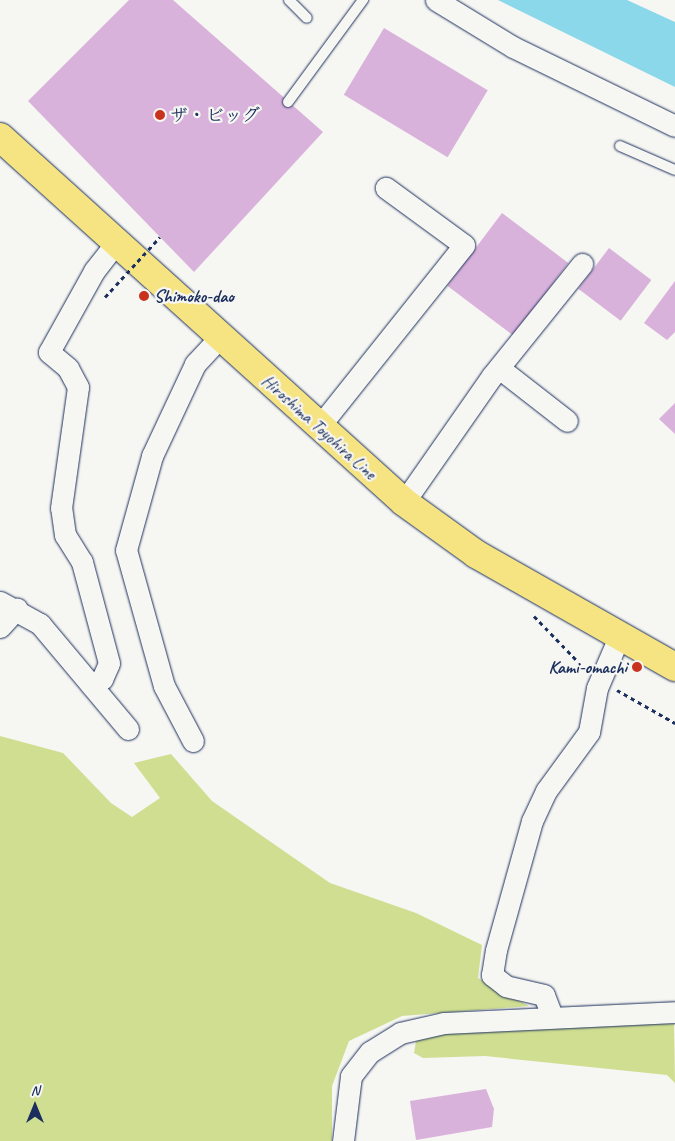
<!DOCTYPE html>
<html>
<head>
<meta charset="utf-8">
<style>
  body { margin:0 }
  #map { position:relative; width:675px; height:1141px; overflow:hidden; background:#f6f6f2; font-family:Caveat,"Klee One",sans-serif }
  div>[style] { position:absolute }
  .green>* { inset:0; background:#d0de91 }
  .water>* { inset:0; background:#8cd8eb }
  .building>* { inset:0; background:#d9b2db; transform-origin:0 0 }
  .path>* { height:3px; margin-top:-1.5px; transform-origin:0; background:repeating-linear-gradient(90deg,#1b2f5e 0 4px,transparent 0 8px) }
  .roads { filter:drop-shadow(0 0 1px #1b2f5e) drop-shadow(0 0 1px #1b2f5e) }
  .lane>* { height:10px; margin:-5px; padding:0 5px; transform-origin:5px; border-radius:5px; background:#f6f6f2 }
  .street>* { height:21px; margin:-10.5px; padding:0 10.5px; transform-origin:10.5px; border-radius:10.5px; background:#f6f6f2 }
  .primary>* { height:28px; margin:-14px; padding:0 14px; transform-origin:14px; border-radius:14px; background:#f6e381 }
  .path-bridge>* { height:3px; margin-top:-1.5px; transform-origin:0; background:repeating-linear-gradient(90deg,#1b2f5e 0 4px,transparent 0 8px) }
  .dots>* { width:14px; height:14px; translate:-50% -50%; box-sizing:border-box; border:2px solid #f6f6f2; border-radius:50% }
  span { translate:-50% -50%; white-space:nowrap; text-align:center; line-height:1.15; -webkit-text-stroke:4.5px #f6f6f2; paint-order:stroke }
  .poi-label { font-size:18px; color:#1b2f5e; font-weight:700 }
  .left { translate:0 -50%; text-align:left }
  .right { translate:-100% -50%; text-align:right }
  .street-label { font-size:18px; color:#1b2f5e }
  .north { position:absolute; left:10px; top:1081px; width:50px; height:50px; -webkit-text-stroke:4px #f6f6f2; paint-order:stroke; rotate:0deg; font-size:14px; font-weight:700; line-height:20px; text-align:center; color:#1b2f5e }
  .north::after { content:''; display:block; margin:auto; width:18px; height:22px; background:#1b2f5e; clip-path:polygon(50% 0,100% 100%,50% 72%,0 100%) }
</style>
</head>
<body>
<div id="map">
  <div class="green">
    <i style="clip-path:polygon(0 736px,63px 753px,111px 803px,132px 817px,160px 798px,134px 763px,171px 754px,212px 801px,330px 883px,416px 913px,482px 945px,478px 978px,529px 1006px,402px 1016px,349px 1041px,332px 1086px,332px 1141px,0 1141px)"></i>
    <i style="clip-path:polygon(674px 1023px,675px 1083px,667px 1075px,485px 1056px,423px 1058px,414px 1053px,416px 1041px,440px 1032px)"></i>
  </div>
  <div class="water">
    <i style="clip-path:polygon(498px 0,627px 0,675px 22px,675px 87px)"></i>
  </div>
  <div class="building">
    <i style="clip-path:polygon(129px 0,173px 0,323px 132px,194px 272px,28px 101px)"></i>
    <i style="left:384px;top:28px;width:121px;height:78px;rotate:31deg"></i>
    <i style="left:502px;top:213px;width:83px;height:91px;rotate:37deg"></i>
    <i style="left:609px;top:248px;width:53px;height:51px;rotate:37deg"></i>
    <i style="clip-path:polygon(675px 281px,675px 332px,667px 340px,644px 323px)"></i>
    <i style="clip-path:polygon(675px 403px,675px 434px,659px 419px)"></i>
    <i style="clip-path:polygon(486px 1089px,494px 1109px,492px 1127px,416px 1140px,410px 1101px)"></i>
  </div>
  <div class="path">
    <i style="left:105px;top:297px;width:16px;rotate:-47deg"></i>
    <i style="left:534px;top:616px;width:74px;rotate:46.1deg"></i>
    <i style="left:617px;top:690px;width:67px;rotate:29.6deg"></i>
  </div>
  <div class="roads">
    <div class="lane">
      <i style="left:289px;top:0;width:25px;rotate:45deg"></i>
      <i style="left:288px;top:102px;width:127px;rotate:-53.7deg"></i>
      <i style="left:620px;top:146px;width:60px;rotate:23.6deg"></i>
    </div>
    <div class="street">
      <i style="left:436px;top:0;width:90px;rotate:31.4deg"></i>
      <i style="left:513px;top:47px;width:180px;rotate:26deg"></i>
      <i style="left:499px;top:368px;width:86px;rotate:37.9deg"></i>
      <i style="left:318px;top:428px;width:234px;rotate:-51.4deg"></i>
      <i style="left:464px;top:245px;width:97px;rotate:-143.8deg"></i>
      <i style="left:404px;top:502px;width:154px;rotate:-55.1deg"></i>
      <i style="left:492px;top:376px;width:144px;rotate:-51.2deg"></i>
      <i style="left:0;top:602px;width:46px;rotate:28.8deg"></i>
      <i style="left:40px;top:624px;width:137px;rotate:50deg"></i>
      <i style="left:0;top:627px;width:25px;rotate:-48deg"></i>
      <i style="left:91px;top:685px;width:13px;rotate:-29deg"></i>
      <i style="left:102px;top:679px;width:17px;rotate:-66deg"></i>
      <i style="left:109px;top:663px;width:105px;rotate:-105deg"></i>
      <i style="left:82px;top:562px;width:32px;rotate:-122deg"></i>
      <i style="left:65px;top:535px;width:27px;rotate:-98deg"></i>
      <i style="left:61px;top:508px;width:122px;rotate:-82deg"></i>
      <i style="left:78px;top:387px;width:21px;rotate:-118deg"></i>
      <i style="left:68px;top:368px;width:25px;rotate:-140deg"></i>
      <i style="left:49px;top:352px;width:93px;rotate:-60.9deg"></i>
      <i style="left:94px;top:271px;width:36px;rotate:-52deg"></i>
      <i style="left:193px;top:741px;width:62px;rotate:-117.8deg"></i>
      <i style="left:164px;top:686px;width:141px;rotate:-105.6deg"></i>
      <i style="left:126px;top:550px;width:98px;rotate:-74.5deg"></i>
      <i style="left:152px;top:456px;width:102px;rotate:-64.9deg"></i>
      <i style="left:195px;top:364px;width:35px;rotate:-47deg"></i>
      <i style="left:552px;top:1016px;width:22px;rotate:-111deg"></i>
      <i style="left:544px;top:995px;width:39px;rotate:-167deg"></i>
      <i style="left:506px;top:986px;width:18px;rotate:-142deg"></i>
      <i style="left:492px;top:975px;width:25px;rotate:-81deg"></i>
      <i style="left:496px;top:950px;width:134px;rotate:-74.4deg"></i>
      <i style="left:532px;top:821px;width:33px;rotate:-65deg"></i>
      <i style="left:546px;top:791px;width:73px;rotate:-53.9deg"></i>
      <i style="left:589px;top:732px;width:45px;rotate:-79.7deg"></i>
      <i style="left:597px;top:688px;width:56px;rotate:-66.7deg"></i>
      <i style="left:343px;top:1141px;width:65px;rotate:-83deg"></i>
      <i style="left:351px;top:1076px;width:31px;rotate:-52deg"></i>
      <i style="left:370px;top:1052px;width:36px;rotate:-32deg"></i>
      <i style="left:400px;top:1033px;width:45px;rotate:-12.8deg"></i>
      <i style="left:444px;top:1023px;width:231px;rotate:-2.7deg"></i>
    </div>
    <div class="primary">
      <i style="left:0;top:137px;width:544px;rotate:42.1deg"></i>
      <i style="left:404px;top:502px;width:89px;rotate:35.8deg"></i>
      <i style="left:476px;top:554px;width:229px;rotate:29.6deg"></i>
    </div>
  </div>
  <div class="path-bridge">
    <i style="left:116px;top:285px;width:65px;rotate:-47.5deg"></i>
  </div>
  <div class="dots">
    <i style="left:160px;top:115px;background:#c8321e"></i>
    <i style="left:144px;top:296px;background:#c8321e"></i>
    <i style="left:637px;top:667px;background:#c8321e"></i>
  </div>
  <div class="poi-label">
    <span class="left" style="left:170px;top:115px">ザ・ビッグ</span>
    <span class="left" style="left:154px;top:296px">Shimoko-dao</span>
    <span class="right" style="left:627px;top:667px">Kami-omachi</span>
  </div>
  <div class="street-label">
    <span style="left:319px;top:427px;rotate:42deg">Hiroshima Toyohira Line</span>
  </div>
  <div class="north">N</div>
</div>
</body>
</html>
